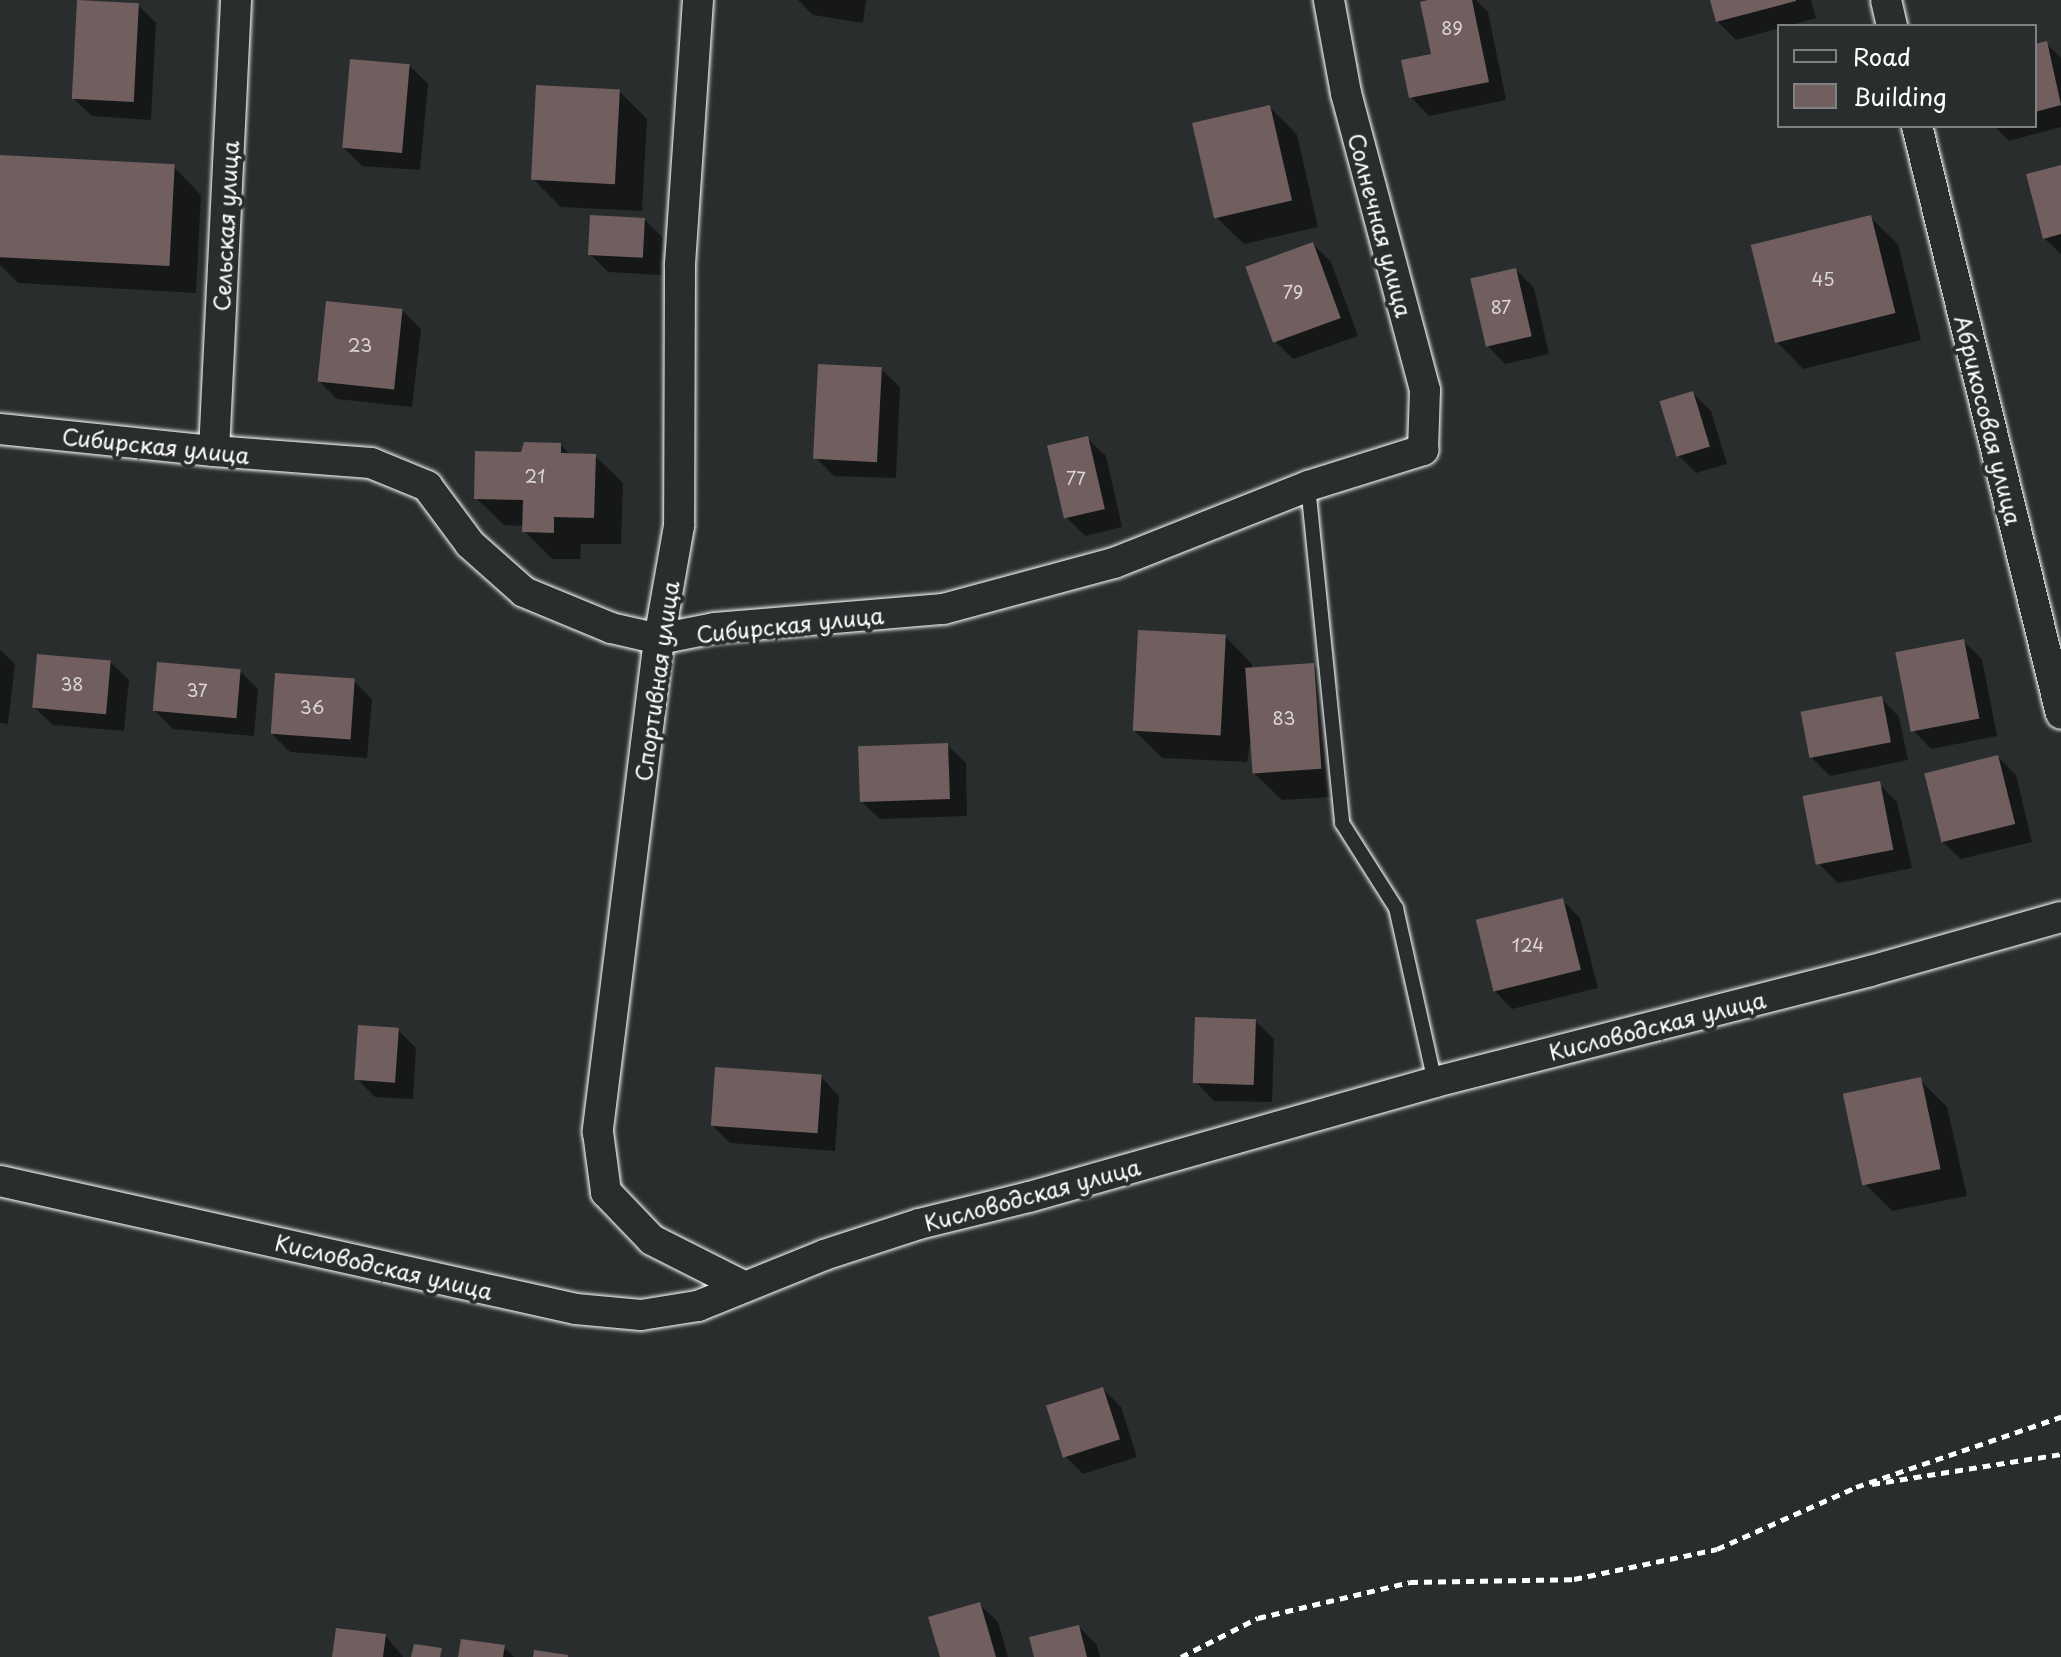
<!DOCTYPE html>
<html>
<head>
<meta charset="utf-8">
<style>
  body { margin:0 }
  #map { position:relative; width:2061px; height:1657px; overflow:hidden; background:#2a2d2e; font-family:"Playpen Sans",sans-serif }
  div>[style] { position:absolute }
  .shadow>* { inset:0; background:#0007 }
  .building>* { inset:0; background:#715e5e; transform-origin:0 0 }
  .path>* { height:5px; margin-top:-2.5px; transform-origin:0; background:repeating-linear-gradient(90deg,#fff 0 8px,transparent 0 14px) }
  .roads { filter:drop-shadow(0 0 2px #fff) drop-shadow(0 0 2px #fff) }
  .lane>* { height:14px; margin:-7px; padding:0 7px; transform-origin:7px; border-radius:7px; background:#2a2d2e }
  .street>* { height:30px; margin:-15px; padding:0 15px; transform-origin:15px; border-radius:15px; background:#2a2d2e }
  span { translate:-50% -50%; white-space:nowrap; text-align:center; line-height:1.15; -webkit-text-stroke:8px #2a2d2e; paint-order:stroke }
  .number-label { font-size:18px; color:#dcd7d7 }
  .number-label span { -webkit-text-stroke-width:0 }
  .street-label { font-size:22px; color:#fff }
  .legend { position:absolute; left:1777px; top:24px; width:260px; height:104px; box-sizing:border-box; background:#2a2d2e; border:2px solid #7f8182; margin:0; padding:10px 14px; list-style:none; font-size:24px; color:#fff }
  .legend li { display:flex; align-items:center; gap:16px; height:40px }
  .legend b { width:40px; border:2px solid #7f8182 }
</style>
</head>
<body>
<div id="map">
  <div class="shadow">
    <i style="clip-path:polygon(798px 0,866px 0,863px 23px,813px 15px)"></i>
    <i style="clip-path:polygon(1437px 0,1476px 0,1488px 12px,1506px 100px,1429px 116px,1411px 97px,1433px 55px)"></i>
    <i style="clip-path:polygon(1712px 0,1811px 0,1816px 18px,1736px 40px,1717px 21px)"></i>
    <i style="clip-path:polygon(138px 5px,156px 23px,151px 120px,92px 116px,73px 98px)"></i>
    <i style="clip-path:polygon(2046px 43px,2061px 58px,2061px 127px,2009px 141px,1994px 126px,2035px 126px,2035px 46px)"></i>
    <i style="clip-path:polygon(410px 66px,428px 84px,420px 170px,362px 166px,344px 148px)"></i>
    <i style="clip-path:polygon(620px 92px,647px 119px,642px 211px,561px 207px,534px 180px)"></i>
    <i style="clip-path:polygon(1270px 107px,1297px 135px,1318px 227px,1244px 244px,1216px 217px)"></i>
    <i style="clip-path:polygon(0 157px,174px 167px,201px 195px,196px 293px,18px 283px,0 265px)"></i>
    <i style="clip-path:polygon(2061px 167px,2061px 254px,2044px 238px)"></i>
    <i style="clip-path:polygon(1870px 217px,1898px 244px,1921px 340px,1803px 369px,1776px 341px)"></i>
    <i style="clip-path:polygon(645px 220px,663px 238px,661px 275px,608px 272px,590px 254px)"></i>
    <i style="clip-path:polygon(1313px 244px,1331px 262px,1358px 336px,1293px 359px,1275px 341px)"></i>
    <i style="clip-path:polygon(1516px 270px,1534px 288px,1549px 354px,1505px 364px,1487px 345px)"></i>
    <i style="clip-path:polygon(402px 310px,421px 329px,412px 407px,337px 399px,319px 381px)"></i>
    <i style="clip-path:polygon(881px 369px,900px 387px,896px 478px,834px 476px,816px 458px)"></i>
    <i style="clip-path:polygon(1693px 393px,1711px 411px,1727px 464px,1696px 473px,1678px 455px)"></i>
    <i style="clip-path:polygon(1087px 438px,1106px 456px,1122px 527px,1085px 536px,1067px 518px)"></i>
    <i style="clip-path:polygon(561px 445px,571px 455px,595px 456px,623px 483px,621px 544px,581px 544px,580px 559px,552px 559px,524px 531px,524px 526px,504px 525px,476px 498px)"></i>
    <i style="clip-path:polygon(1225px 636px,1252px 664px,1252px 669px,1314px 665px,1341px 692px,1349px 796px,1282px 800px,1254px 773px,1252px 732px,1247px 762px,1162px 758px,1135px 731px)"></i>
    <i style="clip-path:polygon(1963px 641px,1982px 659px,1997px 736px,1931px 749px,1913px 730px)"></i>
    <i style="clip-path:polygon(0 650px,15px 664px,8px 724px,0 723px)"></i>
    <i style="clip-path:polygon(110px 662px,129px 680px,124px 731px,53px 725px,34px 707px)"></i>
    <i style="clip-path:polygon(240px 671px,258px 689px,254px 736px,173px 729px,155px 711px)"></i>
    <i style="clip-path:polygon(354px 681px,372px 699px,367px 758px,290px 752px,272px 734px)"></i>
    <i style="clip-path:polygon(1881px 698px,1899px 717px,1908px 760px,1830px 776px,1812px 758px)"></i>
    <i style="clip-path:polygon(947px 745px,966px 763px,967px 816px,880px 819px,861px 801px)"></i>
    <i style="clip-path:polygon(1998px 757px,2016px 775px,2032px 842px,1961px 859px,1942px 841px)"></i>
    <i style="clip-path:polygon(1879px 784px,1897px 802px,1912px 868px,1838px 883px,1820px 865px)"></i>
    <i style="clip-path:polygon(1562px 900px,1580px 918px,1598px 988px,1512px 1009px,1494px 990px)"></i>
    <i style="clip-path:polygon(1255px 1021px,1274px 1039px,1272px 1102px,1214px 1101px,1196px 1082px)"></i>
    <i style="clip-path:polygon(398px 1030px,416px 1048px,413px 1099px,375px 1097px,357px 1079px)"></i>
    <i style="clip-path:polygon(821px 1077px,839px 1096px,835px 1151px,730px 1143px,712px 1125px)"></i>
    <i style="clip-path:polygon(1920px 1080px,1947px 1107px,1967px 1196px,1892px 1211px,1865px 1184px)"></i>
    <i style="clip-path:polygon(1103px 1389px,1121px 1407px,1137px 1457px,1083px 1474px,1064px 1455px)"></i>
    <i style="clip-path:polygon(979px 1604px,998px 1622px,1008px 1657px,942px 1657px)"></i>
    <i style="clip-path:polygon(1079px 1627px,1097px 1645px,1100px 1657px,1036px 1657px)"></i>
    <i style="clip-path:polygon(385px 1635px,403px 1657px,334px 1657px)"></i>
    <i style="clip-path:polygon(504px 1647px,514px 1657px,460px 1657px)"></i>
  </div>
  <div class="building">
    <i style="left:77px;top:0;width:62px;height:99px;rotate:3deg"></i>
    <i style="clip-path:polygon(1428px 0,1472px 0,1489px 82px,1409px 98px,1401px 60px,1431px 54px,1420px 2px)"></i>
    <i style="clip-path:polygon(1710px 0,1796px 0,1796px 1px,1716px 22px)"></i>
    <i style="clip-path:polygon(2047px 41px,2061px 105px,2035px 112px,2035px 44px)"></i>
    <i style="left:350px;top:59px;width:60px;height:89px;rotate:5deg"></i>
    <i style="left:536px;top:85px;width:84px;height:95px;rotate:3deg"></i>
    <i style="left:1270px;top:105px;width:98px;height:80px;rotate:77deg"></i>
    <i style="left:0;top:155px;width:175px;height:102px;rotate:3deg"></i>
    <i style="clip-path:polygon(2061px 165px,2061px 234px,2043px 239px,2026px 174px)"></i>
    <i style="left:590px;top:215px;width:55px;height:40px;rotate:3deg"></i>
    <i style="left:1871px;top:215px;width:101px;height:124px;rotate:76deg"></i>
    <i style="left:1313px;top:242px;width:81px;height:72px;rotate:70deg"></i>
    <i style="left:1516px;top:268px;width:70px;height:47px;rotate:77deg"></i>
    <i style="left:326px;top:301px;width:77px;height:81px;rotate:6deg"></i>
    <i style="left:818px;top:364px;width:64px;height:95px;rotate:3deg"></i>
    <i style="left:1693px;top:391px;width:58px;height:35px;rotate:73deg"></i>
    <i style="left:1088px;top:436px;width:75px;height:42px;rotate:77deg"></i>
    <i style="clip-path:polygon(524px 442px,561px 443px,561px 453px,596px 454px,594px 518px,554px 517px,554px 533px,522px 532px,523px 500px,474px 499px,475px 451px,521px 452px)"></i>
    <i style="left:1138px;top:630px;width:88px;height:101px;rotate:3deg"></i>
    <i style="left:1964px;top:639px;width:81px;height:70px;rotate:79deg"></i>
    <i style="left:37px;top:654px;width:74px;height:54px;rotate:5deg"></i>
    <i style="left:157px;top:662px;width:84px;height:49px;rotate:5deg"></i>
    <i style="left:1314px;top:663px;width:106px;height:69px;rotate:86deg"></i>
    <i style="left:275px;top:673px;width:80px;height:61px;rotate:4deg"></i>
    <i style="left:1882px;top:696px;width:47px;height:83px;rotate:79deg"></i>
    <i style="left:948px;top:743px;width:56px;height:90px;rotate:88deg"></i>
    <i style="left:1998px;top:755px;width:71px;height:76px;rotate:76deg"></i>
    <i style="left:1880px;top:781px;width:70px;height:79px;rotate:79deg"></i>
    <i style="left:1563px;top:898px;width:74px;height:90px;rotate:76deg"></i>
    <i style="left:1195px;top:1017px;width:61px;height:66px;rotate:2deg"></i>
    <i style="left:358px;top:1025px;width:41px;height:55px;rotate:4deg"></i>
    <i style="left:715px;top:1067px;width:107px;height:59px;rotate:4deg"></i>
    <i style="left:1921px;top:1077px;width:94px;height:80px;rotate:78deg"></i>
    <i style="left:1103px;top:1387px;width:55px;height:60px;rotate:72deg"></i>
    <i style="clip-path:polygon(980px 1602px,996px 1657px,940px 1657px,928px 1617px)"></i>
    <i style="clip-path:polygon(1079px 1625px,1087px 1657px,1034px 1657px,1029px 1637px)"></i>
    <i style="clip-path:polygon(336px 1628px,386px 1634px,383px 1657px,332px 1657px)"></i>
    <i style="clip-path:polygon(461px 1639px,505px 1645px,503px 1657px,458px 1657px)"></i>
    <i style="clip-path:polygon(414px 1644px,442px 1648px,440px 1657px,411px 1657px)"></i>
    <i style="clip-path:polygon(534px 1650px,568px 1655px,568px 1657px,533px 1657px)"></i>
  </div>
  <div class="path">
    <i style="left:1872px;top:1484px;width:191px;rotate:-9deg"></i>
    <i style="left:1181px;top:1657px;width:86px;rotate:-26.9deg"></i>
    <i style="left:1258px;top:1618px;width:156px;rotate:-13.3deg"></i>
    <i style="left:1410px;top:1582px;width:164px;rotate:-1deg"></i>
    <i style="left:1574px;top:1579px;width:146px;rotate:-11.8deg"></i>
    <i style="left:1717px;top:1549px;width:152px;rotate:-24deg"></i>
    <i style="left:1856px;top:1487px;width:217px;rotate:-18.9deg"></i>
  </div>
  <div class="roads">
    <div class="lane">
      <i style="left:1308px;top:486px;width:339px;rotate:84.2deg"></i>
      <i style="left:1342px;top:823px;width:101px;rotate:57.6deg"></i>
      <i style="left:1396px;top:908px;width:178px;rotate:77.4deg"></i>
    </div>
    <div class="street">
      <i style="left:698px;top:0;width:267px;rotate:93.9deg"></i>
      <i style="left:680px;top:266px;width:260px;rotate:90.2deg"></i>
      <i style="left:679px;top:526px;width:115px;rotate:100deg"></i>
      <i style="left:659px;top:639px;width:497px;rotate:97.1deg"></i>
      <i style="left:598px;top:1132px;width:61px;rotate:82.4deg"></i>
      <i style="left:606px;top:1192px;width:66px;rotate:46.2deg"></i>
      <i style="left:652px;top:1240px;width:102px;rotate:26.8deg"></i>
      <i style="left:1886px;top:0;width:27px;rotate:77deg"></i>
      <i style="left:1917px;top:126px;width:605px;rotate:76.24deg"></i>
      <i style="left:0;top:429px;width:215px;rotate:5.9deg"></i>
      <i style="left:214px;top:451px;width:157px;rotate:4.4deg"></i>
      <i style="left:371px;top:463px;width:61px;rotate:22.3deg"></i>
      <i style="left:427px;top:486px;width:72px;rotate:53.4deg"></i>
      <i style="left:470px;top:544px;width:72px;rotate:41.6deg"></i>
      <i style="left:524px;top:592px;width:94px;rotate:22.5deg"></i>
      <i style="left:611px;top:628px;width:49px;rotate:12.9deg"></i>
      <i style="left:659px;top:639px;width:57px;rotate:-11.1deg"></i>
      <i style="left:715px;top:628px;width:229px;rotate:-4.8deg"></i>
      <i style="left:943px;top:609px;width:177px;rotate:-15.1deg"></i>
      <i style="left:1114px;top:563px;width:209px;rotate:-21.6deg"></i>
      <i style="left:1308px;top:486px;width:121px;rotate:-17.4deg"></i>
      <i style="left:1423px;top:450px;width:60px;rotate:-88.1deg"></i>
      <i style="left:1425px;top:390px;width:307px;rotate:-104.9deg"></i>
      <i style="left:1346px;top:93px;width:95px;rotate:-100.4deg"></i>
      <i style="left:214px;top:451px;width:452px;rotate:-87.2deg"></i>
      <i style="left:0;top:1181px;width:590px;rotate:12.53deg"></i>
      <i style="left:576px;top:1309px;width:65px;rotate:5.3deg"></i>
      <i style="left:641px;top:1315px;width:58px;rotate:-9deg"></i>
      <i style="left:698px;top:1306px;width:136px;rotate:-22deg"></i>
      <i style="left:824px;top:1255px;width:100px;rotate:-18.1deg"></i>
      <i style="left:919px;top:1224px;width:113px;rotate:-13.8deg"></i>
      <i style="left:1029px;top:1197px;width:422px;rotate:-15.8deg"></i>
      <i style="left:1435px;top:1082px;width:449px;rotate:-14.3deg"></i>
      <i style="left:1870px;top:971px;width:198px;rotate:-15.8deg"></i>
    </div>
  </div>
  <div class="number-label">
    <span style="left:1452px;top:28px">89</span>
    <span style="left:1823px;top:279px">45</span>
    <span style="left:1293px;top:292px">79</span>
    <span style="left:1501px;top:307px">87</span>
    <span style="left:360px;top:345px">23</span>
    <span style="left:535px;top:476px">21</span>
    <span style="left:1076px;top:478px">77</span>
    <span style="left:72px;top:684px">38</span>
    <span style="left:197px;top:690px">37</span>
    <span style="left:312px;top:707px">36</span>
    <span style="left:1284px;top:718px">83</span>
    <span style="left:1528px;top:945px">124</span>
  </div>
  <div class="street-label">
    <span style="left:1381px;top:225px;rotate:75deg">Солнечная улица</span>
    <span style="left:225px;top:226px;rotate:-87deg">Сельская улица</span>
    <span style="left:1989px;top:420px;rotate:76deg">Абрикосовая улица</span>
    <span style="left:156px;top:445px;rotate:6deg">Сибирская улица</span>
    <span style="left:790px;top:624px;rotate:-6deg">Сибирская улица</span>
    <span style="left:656px;top:681px;rotate:-82deg">Спортивная улица</span>
    <span style="left:1657px;top:1025px;rotate:-14deg">Кисловодская улица</span>
    <span style="left:1032px;top:1194px;rotate:-15deg">Кисловодская улица</span>
    <span style="left:384px;top:1266px;rotate:13deg">Кисловодская улица</span>
  </div>
  <ul class="legend">
  <li><b style="height:10px;background:#2a2d2e"></b>Road</li>
  <li><b style="height:22px;background:#715e5e"></b>Building</li>
  </ul>
</div>
</body>
</html>
